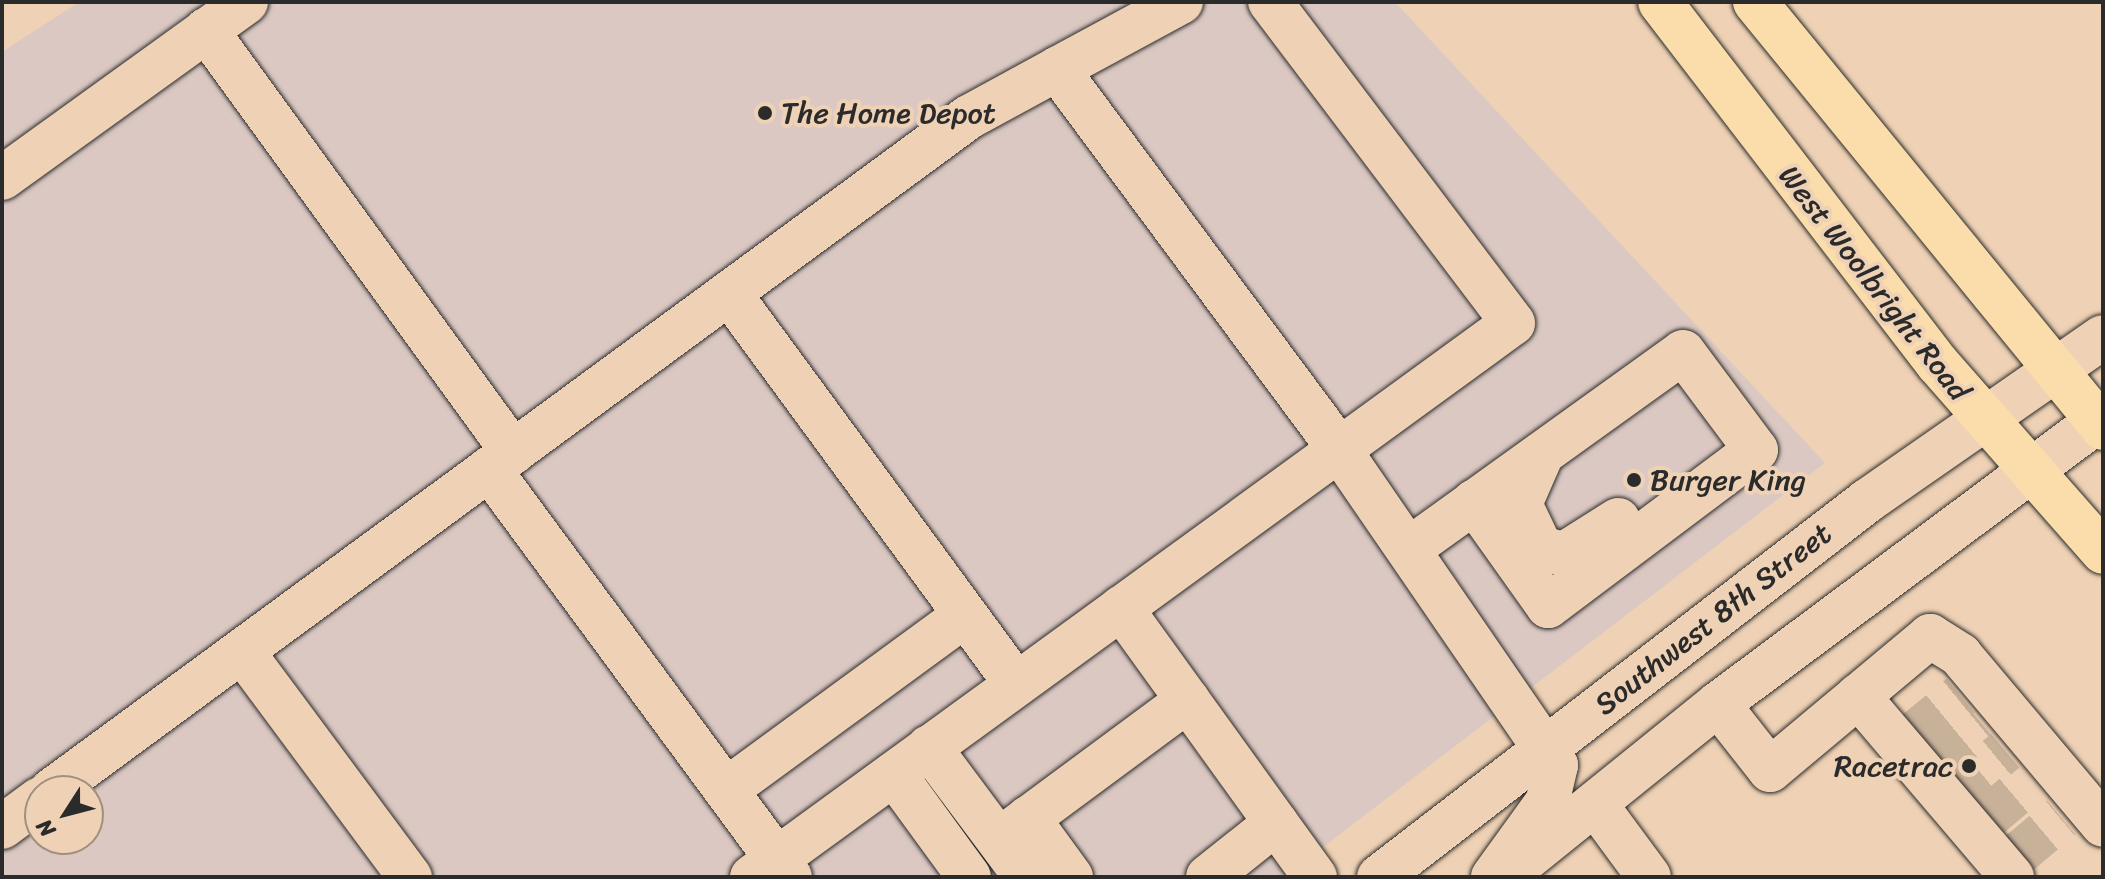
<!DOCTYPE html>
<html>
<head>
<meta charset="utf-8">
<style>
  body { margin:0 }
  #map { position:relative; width:2105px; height:879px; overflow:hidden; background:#efd2b5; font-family:Sriracha,sans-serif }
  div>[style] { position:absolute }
  .built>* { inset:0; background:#dbc8c2 }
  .minor-tunnel>* { height:44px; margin-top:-22px; transform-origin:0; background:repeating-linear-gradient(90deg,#c8b199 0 44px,transparent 0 66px) }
  .roads { filter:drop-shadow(0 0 2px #2b2b2b) drop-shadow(0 0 2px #2b2b2b) }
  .minor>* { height:44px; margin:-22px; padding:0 22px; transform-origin:22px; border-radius:22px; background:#efd2b5 }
  .major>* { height:44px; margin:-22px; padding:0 22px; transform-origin:22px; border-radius:22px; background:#fbddab }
  .dots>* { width:22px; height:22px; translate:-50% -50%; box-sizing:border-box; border:4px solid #efd2b5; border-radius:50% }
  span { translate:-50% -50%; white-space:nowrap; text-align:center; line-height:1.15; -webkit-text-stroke:8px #efd2b5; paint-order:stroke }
  .poi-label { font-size:30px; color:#2b2b2b }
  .left { translate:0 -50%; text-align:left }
  .right { translate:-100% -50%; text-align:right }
  .street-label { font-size:30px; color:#2b2b2b }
  .frame { position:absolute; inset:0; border:4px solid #2b2b2b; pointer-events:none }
  .north { position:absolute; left:24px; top:775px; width:80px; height:80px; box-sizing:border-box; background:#efd2b5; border:2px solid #a18f7e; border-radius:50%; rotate:234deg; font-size:22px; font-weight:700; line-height:32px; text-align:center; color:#2b2b2b }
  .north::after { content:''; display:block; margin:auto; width:28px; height:36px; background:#2b2b2b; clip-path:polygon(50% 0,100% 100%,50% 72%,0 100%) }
</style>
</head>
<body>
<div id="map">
  <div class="built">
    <i style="clip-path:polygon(evenodd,79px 2px,1395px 2px,1825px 463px,1284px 877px,2px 877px,2px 52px,79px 2px,40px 791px,88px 791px,88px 839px,40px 839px,40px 791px)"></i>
  </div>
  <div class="minor-tunnel">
    <i style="left:1906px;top:740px;width:70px;rotate:-39.2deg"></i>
    <i style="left:1929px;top:768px;width:69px;rotate:-39.7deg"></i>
    <i style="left:1946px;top:800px;width:77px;rotate:-39.7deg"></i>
    <i style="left:1980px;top:824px;width:65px;rotate:-40deg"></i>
    <i style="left:2010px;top:861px;width:67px;rotate:-40.1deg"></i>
  </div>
  <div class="roads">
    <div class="minor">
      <i style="left:206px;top:30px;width:522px;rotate:53.96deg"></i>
      <i style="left:1057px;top:69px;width:141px;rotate:-28.4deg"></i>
      <i style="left:2px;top:178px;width:301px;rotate:-35.8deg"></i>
      <i style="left:729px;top:293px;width:485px;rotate:53.7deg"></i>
      <i style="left:1542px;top:454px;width:55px;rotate:113.7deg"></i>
      <i style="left:1520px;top:504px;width:49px;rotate:64.5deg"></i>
      <i style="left:1541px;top:548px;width:24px;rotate:15deg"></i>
      <i style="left:1564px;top:554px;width:64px;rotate:-32.2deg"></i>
      <i style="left:489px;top:469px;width:507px;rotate:53.58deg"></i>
      <i style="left:1409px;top:549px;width:337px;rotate:-35.7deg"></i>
      <i style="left:1683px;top:352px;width:122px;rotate:53.3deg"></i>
      <i style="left:1756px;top:450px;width:260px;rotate:143.1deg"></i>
      <i style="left:1548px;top:606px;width:128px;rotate:-125.4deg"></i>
      <i style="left:1121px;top:608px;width:332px;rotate:54.2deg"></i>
      <i style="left:242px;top:651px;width:282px;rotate:53.4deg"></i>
      <i style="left:1858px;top:696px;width:238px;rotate:49.6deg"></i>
      <i style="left:1718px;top:704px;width:84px;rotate:51.8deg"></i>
      <i style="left:1770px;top:770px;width:209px;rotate:-39.9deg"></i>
      <i style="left:1930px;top:636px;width:36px;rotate:32deg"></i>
      <i style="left:1960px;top:655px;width:222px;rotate:49.9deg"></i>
      <i style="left:929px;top:747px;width:162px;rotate:53.3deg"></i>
      <i style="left:894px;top:774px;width:127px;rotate:53.9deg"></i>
      <i style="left:726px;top:790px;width:296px;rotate:-36.2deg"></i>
      <i style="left:51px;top:791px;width:1139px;rotate:-36.29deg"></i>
      <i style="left:969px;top:117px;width:100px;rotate:-28.6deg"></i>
      <i style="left:1057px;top:69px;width:472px;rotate:53.4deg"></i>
      <i style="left:1338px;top:448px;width:385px;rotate:55.5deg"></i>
      <i style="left:1556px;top:765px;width:37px;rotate:103deg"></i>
      <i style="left:1548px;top:801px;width:94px;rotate:125.9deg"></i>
      <i style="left:1596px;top:805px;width:89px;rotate:53.6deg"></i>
      <i style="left:1028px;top:818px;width:73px;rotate:53.9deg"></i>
      <i style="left:2px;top:827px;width:47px;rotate:-36.4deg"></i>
      <i style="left:999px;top:840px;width:235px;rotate:-36.5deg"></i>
      <i style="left:1521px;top:863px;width:253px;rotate:-38.9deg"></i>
      <i style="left:1718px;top:704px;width:480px;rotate:-36.7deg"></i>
      <i style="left:752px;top:877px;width:941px;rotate:-36.05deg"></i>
      <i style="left:1513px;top:323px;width:403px;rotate:-127.1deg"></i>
      <i style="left:1208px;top:877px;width:87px;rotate:-38.5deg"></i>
      <i style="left:1379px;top:877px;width:616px;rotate:-37.61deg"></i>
      <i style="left:1867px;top:501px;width:287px;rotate:-34.8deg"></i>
    </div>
    <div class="major">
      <i style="left:1660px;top:2px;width:456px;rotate:52.5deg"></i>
      <i style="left:1938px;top:364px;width:250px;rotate:48.7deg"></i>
      <i style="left:1755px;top:2px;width:550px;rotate:50.75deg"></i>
    </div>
  </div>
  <div class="dots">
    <i style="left:765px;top:113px;background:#2b2b2b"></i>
    <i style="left:1634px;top:480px;background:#2b2b2b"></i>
    <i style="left:1969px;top:766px;background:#2b2b2b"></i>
  </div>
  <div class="poi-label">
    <span class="left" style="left:781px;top:113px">The Home Depot</span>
    <span class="left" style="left:1650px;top:480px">Burger King</span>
    <span class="right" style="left:1953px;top:766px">Racetrac</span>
  </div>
  <div class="street-label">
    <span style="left:1874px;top:283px;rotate:52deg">West Woolbright Road</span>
    <span style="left:1713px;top:619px;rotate:-38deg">Southwest 8th Street</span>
  </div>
  <div class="frame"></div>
  <div class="north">N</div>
</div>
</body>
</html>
